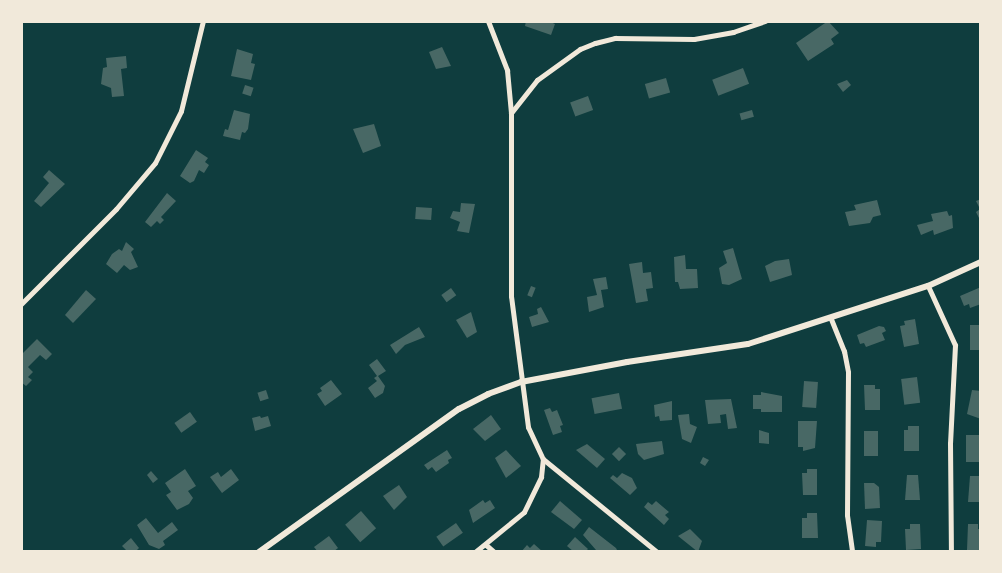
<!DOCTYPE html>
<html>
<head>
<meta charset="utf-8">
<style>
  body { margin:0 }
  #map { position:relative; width:1002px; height:573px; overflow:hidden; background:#0f3d3e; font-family:"Fira Sans Condensed",sans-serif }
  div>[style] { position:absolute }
  .building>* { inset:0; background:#486865; transform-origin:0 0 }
  .minor>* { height:5px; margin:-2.5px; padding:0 2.5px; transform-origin:2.5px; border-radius:2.5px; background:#f1e9da }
  .tertiary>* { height:6px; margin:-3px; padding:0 3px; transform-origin:3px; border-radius:3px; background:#f1e9da }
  span { translate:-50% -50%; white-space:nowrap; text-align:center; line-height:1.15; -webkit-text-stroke:5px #f1e9da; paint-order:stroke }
  .frame { position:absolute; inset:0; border:23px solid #f1e9da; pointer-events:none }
</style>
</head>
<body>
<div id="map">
  <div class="building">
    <i style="clip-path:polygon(526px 21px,548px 21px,555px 24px,551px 35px,525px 26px)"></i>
    <i style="clip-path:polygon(828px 21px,839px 33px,831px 39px,834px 44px,808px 61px,796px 43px)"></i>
    <i style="clip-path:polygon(442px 47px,451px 66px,436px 69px,429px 52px)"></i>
    <i style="clip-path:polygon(237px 49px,253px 54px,251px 63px,255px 64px,251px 80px,231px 76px)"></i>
    <i style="clip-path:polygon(126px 56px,127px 68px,121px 69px,124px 96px,112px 97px,111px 88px,101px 84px,103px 68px,107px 67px,106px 58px)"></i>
    <i style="left:743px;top:68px;width:17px;height:33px;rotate:69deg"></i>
    <i style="left:666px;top:78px;width:15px;height:22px;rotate:74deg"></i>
    <i style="clip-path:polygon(847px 80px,851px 85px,843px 92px,837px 84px)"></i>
    <i style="left:245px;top:85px;width:9px;height:9px;rotate:18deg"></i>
    <i style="left:588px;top:96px;width:15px;height:19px;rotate:70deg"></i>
    <i style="clip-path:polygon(234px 110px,250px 114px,248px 129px,245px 133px,242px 132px,240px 140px,223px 136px,225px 129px,228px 130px)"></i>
    <i style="left:752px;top:110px;width:7px;height:13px;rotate:74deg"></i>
    <i style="clip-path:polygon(374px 124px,381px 146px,363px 153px,353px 129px)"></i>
    <i style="clip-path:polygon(196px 150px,208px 158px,205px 162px,209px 165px,204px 173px,199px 170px,194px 181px,190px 183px,180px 176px)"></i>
    <i style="clip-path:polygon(49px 170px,65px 184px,41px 207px,34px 201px,49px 183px,43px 177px)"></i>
    <i style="clip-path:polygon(167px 193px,176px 201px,161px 217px,164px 220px,160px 224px,157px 221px,151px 227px,145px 222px)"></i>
    <i style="clip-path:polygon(981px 199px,981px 222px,976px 212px,980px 209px,976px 201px)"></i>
    <i style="clip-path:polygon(877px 200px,881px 215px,873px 217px,870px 223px,849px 226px,845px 212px,856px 210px,854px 205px)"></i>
    <i style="clip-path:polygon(461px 203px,475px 204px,469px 233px,457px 231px,460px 222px,450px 218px,453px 211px,460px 212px)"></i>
    <i style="left:416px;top:207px;width:16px;height:12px;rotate:4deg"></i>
    <i style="clip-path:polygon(947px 211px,949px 216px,952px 215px,953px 228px,934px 235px,933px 230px,921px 235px,917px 225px,933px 221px,931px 214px)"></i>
    <i style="clip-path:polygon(126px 242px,134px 249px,131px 252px,138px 267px,130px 270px,124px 265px,117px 273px,106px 264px,112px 254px,119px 249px,122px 251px)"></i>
    <i style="clip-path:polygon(733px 248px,742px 279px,729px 285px,722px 284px,719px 268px,727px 263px,723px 251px)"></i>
    <i style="clip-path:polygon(685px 255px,686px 269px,697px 269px,698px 288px,680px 289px,678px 282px,675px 282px,674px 257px)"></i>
    <i style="clip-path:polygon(789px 259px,792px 275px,770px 282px,765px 266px,775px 261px)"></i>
    <i style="clip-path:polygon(642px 262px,643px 273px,651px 272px,653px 288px,646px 289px,648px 301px,636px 303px,629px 264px)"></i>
    <i style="clip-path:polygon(606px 277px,608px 289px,601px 290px,604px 307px,589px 312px,587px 297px,597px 295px,593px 279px)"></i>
    <i style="left:531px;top:286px;width:5px;height:10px;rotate:22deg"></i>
    <i style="clip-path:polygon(981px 287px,981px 304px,970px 308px,969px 304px,964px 306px,960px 296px)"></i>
    <i style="left:451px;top:288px;width:9px;height:12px;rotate:54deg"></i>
    <i style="clip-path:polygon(86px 290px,96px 299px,73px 323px,65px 315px)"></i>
    <i style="clip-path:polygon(541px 307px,549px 322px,532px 327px,529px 317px,538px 314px,537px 309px)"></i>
    <i style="clip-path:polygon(471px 312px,477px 332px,467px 338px,456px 320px)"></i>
    <i style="clip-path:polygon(915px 319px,919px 344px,904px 347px,900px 326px,905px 325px,904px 321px)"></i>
    <i style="left:970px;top:325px;width:11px;height:25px"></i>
    <i style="clip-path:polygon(879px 326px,884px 327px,886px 331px,882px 333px,885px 340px,866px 347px,864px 343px,860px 344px,857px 335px)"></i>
    <i style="clip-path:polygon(419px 327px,425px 337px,405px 345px,396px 354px,390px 345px)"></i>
    <i style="clip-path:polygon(37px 339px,52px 354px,46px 360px,40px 355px,28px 367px,33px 372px,28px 377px,32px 380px,26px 386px,21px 382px,21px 355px)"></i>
    <i style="clip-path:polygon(377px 359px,386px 371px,378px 376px,385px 386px,383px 393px,375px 398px,368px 388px,377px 381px,374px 378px,377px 376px,369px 365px)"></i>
    <i style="left:917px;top:377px;width:26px;height:16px;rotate:83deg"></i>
    <i style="clip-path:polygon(331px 380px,342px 394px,325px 406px,317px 394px,322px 391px,320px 388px)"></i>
    <i style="left:804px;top:381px;width:14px;height:26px;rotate:4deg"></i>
    <i style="clip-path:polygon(864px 385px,875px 385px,875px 389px,880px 389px,880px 410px,865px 410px)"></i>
    <i style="left:266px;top:390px;width:9px;height:9px;rotate:72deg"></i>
    <i style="clip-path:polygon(972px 390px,981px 391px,981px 419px,967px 414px)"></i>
    <i style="clip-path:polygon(761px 392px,782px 396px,782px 412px,761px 412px,761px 409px,753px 409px,753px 395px,761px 395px)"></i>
    <i style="left:619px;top:393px;width:16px;height:28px;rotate:79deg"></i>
    <i style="clip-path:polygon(731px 399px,737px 428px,728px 429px,726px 414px,720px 415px,721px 423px,708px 424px,705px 400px)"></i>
    <i style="clip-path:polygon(672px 401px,672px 420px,660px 421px,659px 416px,655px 417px,654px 405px)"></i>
    <i style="clip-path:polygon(550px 408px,552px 412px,557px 410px,563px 425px,560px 426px,562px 432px,553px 435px,544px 410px)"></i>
    <i style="left:190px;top:412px;width:12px;height:19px;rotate:55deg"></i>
    <i style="clip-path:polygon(689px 414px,690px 424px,697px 427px,691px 443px,682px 439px,678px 415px)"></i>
    <i style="clip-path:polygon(491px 415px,501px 429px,485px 441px,473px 429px)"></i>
    <i style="clip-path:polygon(260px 416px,261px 418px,268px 416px,271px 426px,255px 431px,252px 418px)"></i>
    <i style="clip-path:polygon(798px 421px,817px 421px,815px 448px,803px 451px,803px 447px,798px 447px)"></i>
    <i style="clip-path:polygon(908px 426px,919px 426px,919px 451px,904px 451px,904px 430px,908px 430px)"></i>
    <i style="clip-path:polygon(759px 430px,769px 433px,769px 444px,759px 443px)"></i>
    <i style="left:864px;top:431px;width:14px;height:25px"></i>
    <i style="left:966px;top:435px;width:15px;height:27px"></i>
    <i style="clip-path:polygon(662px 441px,664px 454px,644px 460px,638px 454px,636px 444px)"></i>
    <i style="clip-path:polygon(587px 444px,605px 459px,597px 468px,576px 450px)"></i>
    <i style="left:619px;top:447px;width:10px;height:10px;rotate:45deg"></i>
    <i style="clip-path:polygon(447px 450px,452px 458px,448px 460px,449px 463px,436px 472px,432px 467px,428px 470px,424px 465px)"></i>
    <i style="clip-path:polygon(506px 450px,521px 466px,506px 478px,495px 458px)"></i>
    <i style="clip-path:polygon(703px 457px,709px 460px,705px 466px,700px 463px)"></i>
    <i style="clip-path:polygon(185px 469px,196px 486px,188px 491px,193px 498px,189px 504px,177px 510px,166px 495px,171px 492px,165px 483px)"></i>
    <i style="clip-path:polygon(231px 469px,239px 480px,222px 493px,210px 477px,218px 472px,221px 477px)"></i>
    <i style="clip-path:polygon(807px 469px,817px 469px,817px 495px,803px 495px,802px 473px,807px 473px)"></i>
    <i style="clip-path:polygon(151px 471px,158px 479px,153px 483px,147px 475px)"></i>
    <i style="clip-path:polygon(622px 473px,632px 478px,637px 488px,630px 495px,610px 478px,613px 475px,617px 478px)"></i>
    <i style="clip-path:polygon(907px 475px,918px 475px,920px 500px,905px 500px)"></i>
    <i style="clip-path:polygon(970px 476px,981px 476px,981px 502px,968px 502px)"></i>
    <i style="clip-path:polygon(864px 483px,874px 483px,879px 487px,880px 508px,865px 509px)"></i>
    <i style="clip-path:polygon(399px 485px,407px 497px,394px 510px,383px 496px)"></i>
    <i style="clip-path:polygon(483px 500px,485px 503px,490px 500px,495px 508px,473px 523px,469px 510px)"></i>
    <i style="clip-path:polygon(560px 501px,582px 520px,574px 529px,551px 512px)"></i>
    <i style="clip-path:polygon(656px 501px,669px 512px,665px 515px,669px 519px,664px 525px,644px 507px,648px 502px,652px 505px)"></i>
    <i style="left:361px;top:511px;width:23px;height:21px;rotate:49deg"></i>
    <i style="clip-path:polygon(807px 513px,817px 513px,818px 538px,802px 538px,802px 518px,807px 518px)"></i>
    <i style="clip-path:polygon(146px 518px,158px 533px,172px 522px,178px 530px,163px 541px,165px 545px,159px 549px,149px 545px,137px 525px)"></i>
    <i style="clip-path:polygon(867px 520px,882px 521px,881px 542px,876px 542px,876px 547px,865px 546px)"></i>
    <i style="left:456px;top:523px;width:12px;height:24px;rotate:55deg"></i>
    <i style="clip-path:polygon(910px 524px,920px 524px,921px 549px,906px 550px,905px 529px,910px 529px)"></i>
    <i style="clip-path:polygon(968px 524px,978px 524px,978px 529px,981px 529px,981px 550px,967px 550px)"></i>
    <i style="clip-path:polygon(589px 527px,616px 548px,618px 552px,594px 552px,596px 550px,583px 535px)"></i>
    <i style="clip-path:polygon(690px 529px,702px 541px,698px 552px,678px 536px)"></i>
    <i style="clip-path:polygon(329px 536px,338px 548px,333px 552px,318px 552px,314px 547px)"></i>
    <i style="clip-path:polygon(575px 537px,588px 549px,585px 552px,574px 552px,567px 546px)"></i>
    <i style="clip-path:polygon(131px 538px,139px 548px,135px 552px,128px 552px,122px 546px)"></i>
    <i style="clip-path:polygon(534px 544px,543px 552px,521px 552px,527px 545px,530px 548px)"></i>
  </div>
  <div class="minor">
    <i style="left:488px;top:21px;width:53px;rotate:68.8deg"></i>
    <i style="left:507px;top:70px;width:43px;rotate:84.7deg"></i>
    <i style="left:511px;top:113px;width:183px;rotate:90deg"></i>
    <i style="left:511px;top:296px;width:132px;rotate:82.6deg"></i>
    <i style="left:528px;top:427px;width:35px;rotate:65deg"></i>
    <i style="left:543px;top:459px;width:147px;rotate:39.2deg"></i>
    <i style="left:511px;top:113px;width:42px;rotate:-51.8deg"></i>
    <i style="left:537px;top:80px;width:53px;rotate:-35.8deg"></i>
    <i style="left:580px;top:49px;width:16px;rotate:-22deg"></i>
    <i style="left:595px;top:43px;width:21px;rotate:-14deg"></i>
    <i style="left:615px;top:38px;width:79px;rotate:0.7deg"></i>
    <i style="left:694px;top:39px;width:40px;rotate:-10deg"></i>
    <i style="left:733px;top:32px;width:34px;rotate:-19deg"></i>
    <i style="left:928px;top:286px;width:65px;rotate:65.4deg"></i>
    <i style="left:955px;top:345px;width:98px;rotate:92.9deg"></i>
    <i style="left:950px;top:443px;width:109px;rotate:89.5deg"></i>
    <i style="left:21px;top:304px;width:134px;rotate:-45deg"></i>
    <i style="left:116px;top:209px;width:60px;rotate:-49.7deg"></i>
    <i style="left:155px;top:163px;width:58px;rotate:-63.4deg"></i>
    <i style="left:181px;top:111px;width:93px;rotate:-76.3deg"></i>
    <i style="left:831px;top:319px;width:35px;rotate:68deg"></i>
    <i style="left:844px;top:351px;width:21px;rotate:79deg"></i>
    <i style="left:848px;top:372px;width:143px;rotate:90.4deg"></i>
    <i style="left:847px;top:515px;width:37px;rotate:82deg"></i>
    <i style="left:486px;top:545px;width:11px;rotate:41deg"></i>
    <i style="left:475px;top:552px;width:63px;rotate:-39.2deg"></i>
    <i style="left:524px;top:512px;width:39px;rotate:-64deg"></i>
    <i style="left:541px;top:477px;width:18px;rotate:-84deg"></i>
  </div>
  <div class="tertiary">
    <i style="left:259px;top:552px;width:246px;rotate:-35.6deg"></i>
    <i style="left:459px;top:409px;width:33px;rotate:-27deg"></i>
    <i style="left:488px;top:394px;width:35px;rotate:-20deg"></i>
    <i style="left:521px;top:382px;width:108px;rotate:-10.7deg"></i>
    <i style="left:627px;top:362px;width:122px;rotate:-8.5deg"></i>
    <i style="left:748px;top:344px;width:189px;rotate:-17.9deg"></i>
    <i style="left:928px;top:286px;width:58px;rotate:-24.4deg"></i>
  </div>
  <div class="frame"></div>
</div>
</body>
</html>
